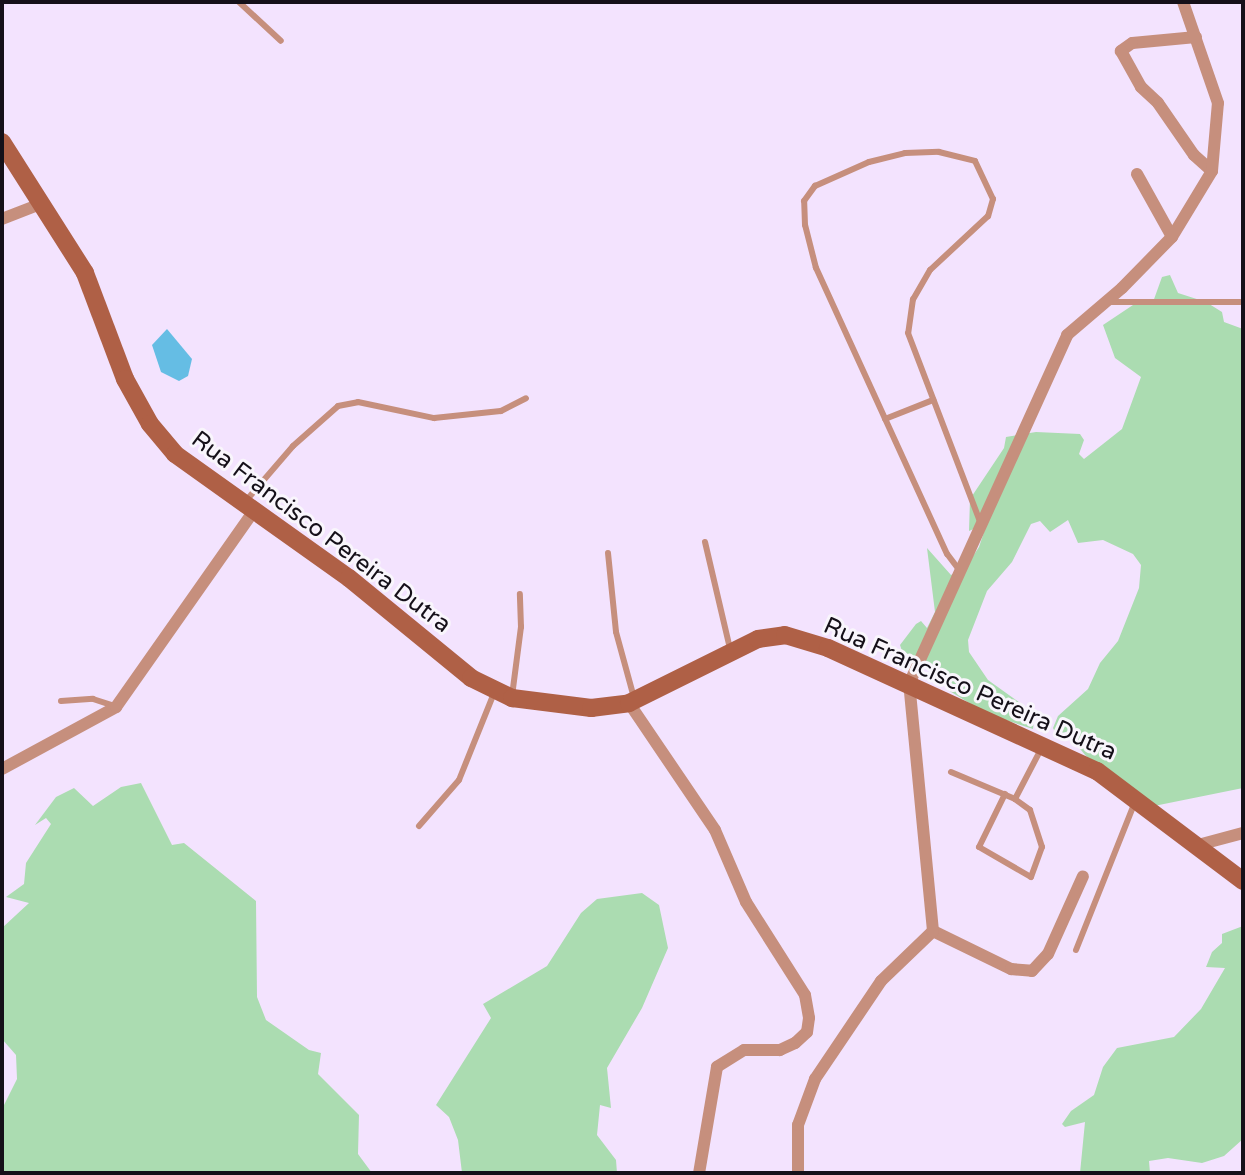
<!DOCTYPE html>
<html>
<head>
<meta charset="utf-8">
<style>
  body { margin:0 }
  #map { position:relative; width:1245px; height:1175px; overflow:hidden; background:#f3e3fe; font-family:"Varela Round",sans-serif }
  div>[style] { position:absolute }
  .green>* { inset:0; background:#abdcb1 }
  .water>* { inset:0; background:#65bde4 }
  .lane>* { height:6px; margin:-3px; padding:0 3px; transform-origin:3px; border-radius:3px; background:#c68f7d }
  .street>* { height:12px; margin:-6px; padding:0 6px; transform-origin:6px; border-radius:6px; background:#c68f7d }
  .secondary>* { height:18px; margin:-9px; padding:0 9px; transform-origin:9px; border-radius:9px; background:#af6046 }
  span { translate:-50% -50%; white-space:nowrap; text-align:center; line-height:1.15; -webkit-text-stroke:6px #f9f6fc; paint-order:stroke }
  .street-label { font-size:24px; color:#151019 }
  .frame { position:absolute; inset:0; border:4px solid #151019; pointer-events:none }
</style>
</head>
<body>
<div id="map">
  <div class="green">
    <i style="clip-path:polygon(1170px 275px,1178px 293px,1206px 302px,1222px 312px,1224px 322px,1243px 329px,1243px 788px,1154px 806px,1086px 756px,1066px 732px,1056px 734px,1053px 728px,1058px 716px,1088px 689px,1100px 663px,1118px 641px,1139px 588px,1141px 565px,1133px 554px,1103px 540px,1078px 543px,1068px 520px,1050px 532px,1040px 521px,1031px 524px,1012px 562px,987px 591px,968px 640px,969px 652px,988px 680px,1027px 708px,1034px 719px,1033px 729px,987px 714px,948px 690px,924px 662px,902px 651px,900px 645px,916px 624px,921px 621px,927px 628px,935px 612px,927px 548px,951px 575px,966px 567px,979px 547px,987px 523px,969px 531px,970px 499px,1004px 448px,1006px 437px,1036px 432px,1080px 434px,1084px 440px,1079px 454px,1084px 459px,1122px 429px,1141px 377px,1115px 358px,1103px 325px,1136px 303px,1153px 302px,1162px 277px)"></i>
    <i style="clip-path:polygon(141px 783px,172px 845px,184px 843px,256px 901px,257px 997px,266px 1020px,309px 1050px,321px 1053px,318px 1074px,359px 1115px,358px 1154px,372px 1173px,2px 1173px,2px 1109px,17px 1079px,16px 1055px,2px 1039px,2px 928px,29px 903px,6px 897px,24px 884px,26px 863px,51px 824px,46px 818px,35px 825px,56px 797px,74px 788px,93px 806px,121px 787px)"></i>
    <i style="clip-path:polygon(642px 893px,659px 905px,668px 948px,642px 1008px,607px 1068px,611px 1108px,600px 1105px,597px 1135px,616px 1160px,617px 1173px,462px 1173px,458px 1140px,449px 1117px,436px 1105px,491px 1018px,483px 1004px,547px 966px,581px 913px,597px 899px)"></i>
    <i style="clip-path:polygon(1243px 926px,1243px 1139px,1224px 1156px,1202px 1163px,1168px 1158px,1149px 1161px,1150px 1173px,1080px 1173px,1085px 1122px,1065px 1127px,1062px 1124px,1071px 1111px,1094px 1095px,1103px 1067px,1117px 1048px,1174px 1037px,1201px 1009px,1225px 968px,1206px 967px,1212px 952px,1222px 943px,1222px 934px)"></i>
  </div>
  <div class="water">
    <i style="clip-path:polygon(167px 329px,192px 359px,188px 376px,179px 381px,161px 372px,152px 345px)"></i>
  </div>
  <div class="lane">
    <i style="left:239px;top:2px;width:57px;rotate:42.9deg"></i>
    <i style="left:1109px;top:302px;width:134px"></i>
    <i style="left:885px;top:419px;width:52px;rotate:-21.6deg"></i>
    <i style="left:244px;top:503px;width:75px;rotate:-49.3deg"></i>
    <i style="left:293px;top:446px;width:60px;rotate:-41.6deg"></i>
    <i style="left:338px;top:406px;width:20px;rotate:-11deg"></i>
    <i style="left:358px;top:402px;width:78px;rotate:11.9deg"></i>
    <i style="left:434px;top:418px;width:67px;rotate:-6deg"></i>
    <i style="left:501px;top:411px;width:28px;rotate:-27deg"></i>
    <i style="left:705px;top:542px;width:110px;rotate:76.8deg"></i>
    <i style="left:608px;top:553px;width:79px;rotate:84.2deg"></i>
    <i style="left:616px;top:632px;width:68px;rotate:74.7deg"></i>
    <i style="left:960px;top:571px;width:21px;rotate:-127deg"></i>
    <i style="left:947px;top:554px;width:315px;rotate:-114.6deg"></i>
    <i style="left:816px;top:268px;width:44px;rotate:-104.3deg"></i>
    <i style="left:805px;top:225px;width:24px;rotate:-92deg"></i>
    <i style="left:804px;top:201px;width:19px;rotate:-54deg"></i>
    <i style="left:815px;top:186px;width:59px;rotate:-24deg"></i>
    <i style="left:869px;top:162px;width:37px;rotate:-14deg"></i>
    <i style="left:905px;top:153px;width:34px;rotate:-2deg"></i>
    <i style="left:939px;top:152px;width:37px;rotate:14deg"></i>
    <i style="left:975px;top:161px;width:42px;rotate:64.7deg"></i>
    <i style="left:993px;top:199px;width:18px;rotate:106deg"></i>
    <i style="left:988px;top:216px;width:79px;rotate:137deg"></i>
    <i style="left:930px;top:270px;width:34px;rotate:120deg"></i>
    <i style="left:913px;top:299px;width:34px;rotate:98deg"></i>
    <i style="left:908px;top:333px;width:202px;rotate:69.1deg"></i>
    <i style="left:512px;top:696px;width:70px;rotate:-82.6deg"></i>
    <i style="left:521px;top:627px;width:33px;rotate:-92deg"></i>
    <i style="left:61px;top:701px;width:32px;rotate:-4deg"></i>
    <i style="left:93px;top:699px;width:23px;rotate:18deg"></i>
    <i style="left:951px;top:772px;width:69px;rotate:22.9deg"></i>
    <i style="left:1015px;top:799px;width:56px;rotate:-62.5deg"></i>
    <i style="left:1005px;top:794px;width:59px;rotate:116.1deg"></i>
    <i style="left:979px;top:847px;width:60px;rotate:30deg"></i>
    <i style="left:1031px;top:877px;width:32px;rotate:-70deg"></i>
    <i style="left:1042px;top:847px;width:39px;rotate:-108deg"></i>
    <i style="left:1030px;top:810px;width:19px;rotate:-144deg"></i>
    <i style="left:419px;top:826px;width:61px;rotate:-49deg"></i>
    <i style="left:459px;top:780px;width:94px;rotate:-68.1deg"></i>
    <i style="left:1076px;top:950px;width:159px;rotate:-68.3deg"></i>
  </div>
  <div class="street">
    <i style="left:1196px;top:37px;width:64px;rotate:174.6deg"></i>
    <i style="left:1132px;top:43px;width:14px;rotate:144deg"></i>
    <i style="left:1121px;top:51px;width:41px;rotate:60.9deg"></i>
    <i style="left:1141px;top:87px;width:23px;rotate:43deg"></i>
    <i style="left:1158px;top:103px;width:63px;rotate:55.3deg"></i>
    <i style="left:1194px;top:155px;width:24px;rotate:42deg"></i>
    <i style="left:1137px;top:174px;width:72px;rotate:60.9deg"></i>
    <i style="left:2px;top:219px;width:44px;rotate:-21.3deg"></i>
    <i style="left:629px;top:703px;width:153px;rotate:55.9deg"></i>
    <i style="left:715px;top:830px;width:78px;rotate:66.7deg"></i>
    <i style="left:746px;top:902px;width:110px;rotate:57.6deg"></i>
    <i style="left:805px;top:995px;width:23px;rotate:80deg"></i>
    <i style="left:809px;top:1018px;width:14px;rotate:98deg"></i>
    <i style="left:807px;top:1032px;width:16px;rotate:137deg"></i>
    <i style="left:795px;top:1043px;width:17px;rotate:155deg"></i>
    <i style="left:780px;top:1050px;width:36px;rotate:180deg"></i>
    <i style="left:744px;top:1050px;width:32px;rotate:148deg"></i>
    <i style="left:717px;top:1067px;width:108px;rotate:99.6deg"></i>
    <i style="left:2px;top:769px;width:130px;rotate:-28.5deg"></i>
    <i style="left:116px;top:707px;width:240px;rotate:-54.9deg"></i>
    <i style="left:1198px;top:845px;width:47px;rotate:-14.9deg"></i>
    <i style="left:933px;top:931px;width:87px;rotate:26deg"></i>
    <i style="left:1011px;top:969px;width:21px;rotate:5deg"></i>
    <i style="left:1032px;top:971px;width:23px;rotate:-47deg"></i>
    <i style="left:1048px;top:954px;width:85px;rotate:-65.8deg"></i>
    <i style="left:798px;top:1173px;width:48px;rotate:-90deg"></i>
    <i style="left:798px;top:1125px;width:49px;rotate:-69.7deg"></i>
    <i style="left:815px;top:1079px;width:118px;rotate:-56deg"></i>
    <i style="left:881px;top:981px;width:72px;rotate:-43.9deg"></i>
    <i style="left:933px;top:931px;width:248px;rotate:-95.5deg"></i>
    <i style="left:909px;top:684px;width:383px;rotate:-65.6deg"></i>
    <i style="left:1067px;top:335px;width:72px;rotate:-40.5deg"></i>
    <i style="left:1122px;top:288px;width:71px;rotate:-45.6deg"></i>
    <i style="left:1172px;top:237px;width:77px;rotate:-58.8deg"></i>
    <i style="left:1212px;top:171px;width:68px;rotate:-85deg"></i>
    <i style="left:1218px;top:103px;width:107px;rotate:-109.1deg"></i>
  </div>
  <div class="secondary">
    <i style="left:2px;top:142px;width:155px;rotate:57.6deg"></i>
    <i style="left:85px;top:273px;width:113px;rotate:69.3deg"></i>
    <i style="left:125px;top:379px;width:51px;rotate:60.9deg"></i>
    <i style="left:150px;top:424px;width:39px;rotate:50deg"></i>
    <i style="left:175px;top:454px;width:214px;rotate:35.5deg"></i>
    <i style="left:349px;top:578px;width:158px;rotate:39.3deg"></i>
    <i style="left:471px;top:678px;width:46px;rotate:26deg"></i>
    <i style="left:512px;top:698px;width:80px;rotate:7.2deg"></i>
    <i style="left:591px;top:708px;width:38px;rotate:-7deg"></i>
    <i style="left:629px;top:703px;width:144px;rotate:-26.4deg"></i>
    <i style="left:758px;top:639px;width:27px;rotate:-8deg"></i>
    <i style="left:785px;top:635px;width:45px;rotate:16.8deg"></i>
    <i style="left:828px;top:648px;width:296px;rotate:24.6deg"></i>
    <i style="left:1097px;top:771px;width:183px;rotate:37deg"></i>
  </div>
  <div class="street-label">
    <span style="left:321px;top:532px;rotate:37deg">Rua Francisco Pereira Dutra</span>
    <span style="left:970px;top:689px;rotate:24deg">Rua Francisco Pereira Dutra</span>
  </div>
  <div class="frame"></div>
</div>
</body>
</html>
